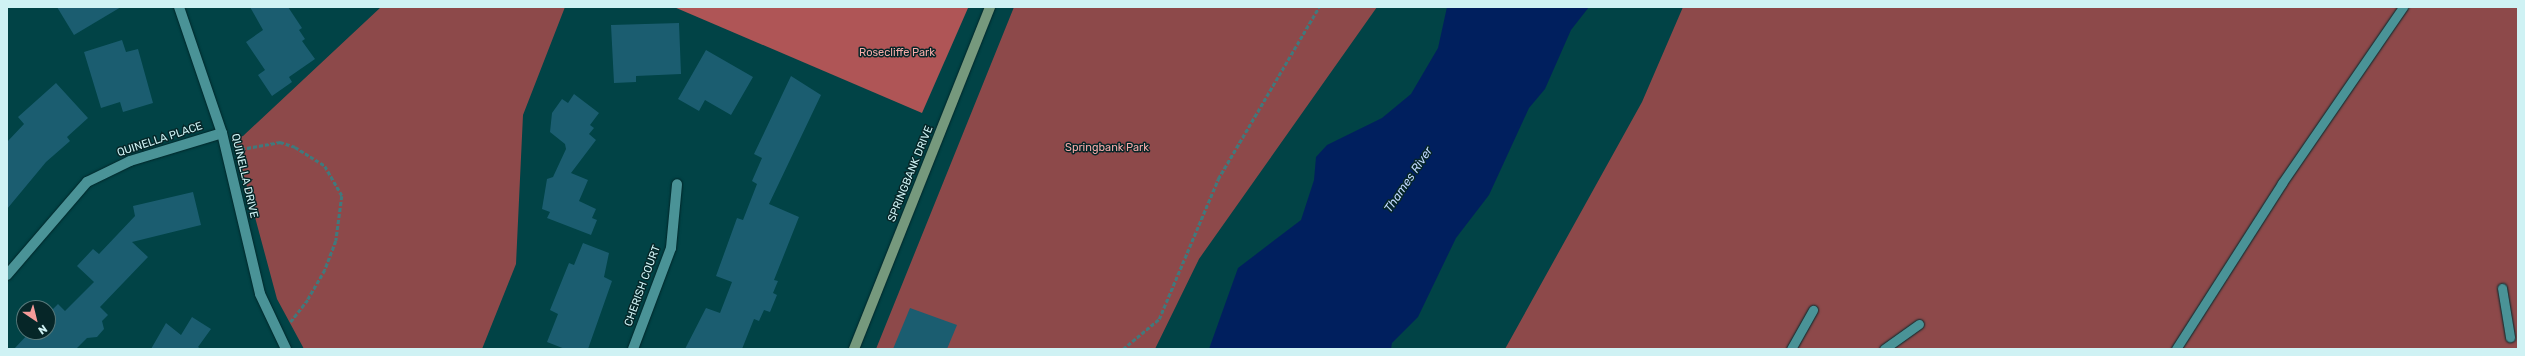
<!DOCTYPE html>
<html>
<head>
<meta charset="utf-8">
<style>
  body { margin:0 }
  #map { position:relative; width:2525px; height:356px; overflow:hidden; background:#014346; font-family:Rubik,sans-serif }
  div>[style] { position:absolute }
  .green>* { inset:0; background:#8d494a }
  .forest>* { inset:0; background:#af5556 }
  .water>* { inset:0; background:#001f5e }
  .building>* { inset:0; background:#1b5d70 }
  .path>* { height:2.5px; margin-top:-1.25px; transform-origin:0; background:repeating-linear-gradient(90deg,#40797c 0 4px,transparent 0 6px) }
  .roads { filter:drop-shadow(0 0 1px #00272a) drop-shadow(0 0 1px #00272a) }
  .service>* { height:9px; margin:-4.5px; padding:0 4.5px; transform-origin:4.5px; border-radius:4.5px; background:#4a9397 }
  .minor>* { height:10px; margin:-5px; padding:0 5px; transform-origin:5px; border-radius:5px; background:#4a9397 }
  .tertiary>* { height:10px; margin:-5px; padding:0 5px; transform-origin:5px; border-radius:5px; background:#4a9397 }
  .secondary>* { height:10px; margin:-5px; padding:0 5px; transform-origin:5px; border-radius:5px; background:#76997d }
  span { translate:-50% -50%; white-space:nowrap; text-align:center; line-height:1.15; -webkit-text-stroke:3px #062628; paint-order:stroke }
  .park-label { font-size:11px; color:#f6aba9 }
  .street-label { font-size:11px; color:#cff2f4 }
  .water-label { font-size:12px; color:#c0d7fe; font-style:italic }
  .frame { position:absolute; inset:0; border:8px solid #cff2f4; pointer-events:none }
  .north { position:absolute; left:16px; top:300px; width:40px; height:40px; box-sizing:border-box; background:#062628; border:1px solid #56787a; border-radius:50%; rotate:145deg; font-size:11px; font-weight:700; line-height:16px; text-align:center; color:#cff2f4 }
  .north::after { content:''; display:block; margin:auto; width:14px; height:18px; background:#f59b9a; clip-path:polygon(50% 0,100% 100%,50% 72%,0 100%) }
</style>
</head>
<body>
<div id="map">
  <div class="green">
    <i style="clip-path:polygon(381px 7px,565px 7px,523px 115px,516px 264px,482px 349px,304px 349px,277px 299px,234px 139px,243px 136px)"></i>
    <i style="clip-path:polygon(1014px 7px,1377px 7px,1199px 259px,1155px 349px,876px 349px)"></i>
    <i style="clip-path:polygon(1683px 7px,2518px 7px,2518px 349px,1505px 349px,1642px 102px)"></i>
  </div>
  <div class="forest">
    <i style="clip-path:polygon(674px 7px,965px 7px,968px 8px,922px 113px)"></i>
  </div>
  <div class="water">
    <i style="clip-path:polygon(1447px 7px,1589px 7px,1571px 30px,1545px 89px,1529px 108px,1489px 195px,1456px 238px,1418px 317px,1392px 343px,1391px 349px,1209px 349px,1238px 268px,1301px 220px,1314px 180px,1316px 157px,1327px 145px,1382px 118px,1411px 94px,1438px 48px)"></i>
  </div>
  <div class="building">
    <i style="clip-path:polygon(57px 7px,121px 7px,74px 35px)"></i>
    <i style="clip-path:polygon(250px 7px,288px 7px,302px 28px,299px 30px,305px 39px,302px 41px,315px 59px,289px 77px,292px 82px,272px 96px,258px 75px,265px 70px,246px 42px,263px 30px)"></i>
    <i style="clip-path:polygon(679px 23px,681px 74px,636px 76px,636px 82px,614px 83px,611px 25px)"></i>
    <i style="clip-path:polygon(122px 40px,126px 52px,138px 49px,153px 103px,123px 112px,120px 102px,101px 108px,84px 52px)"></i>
    <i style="clip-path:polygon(706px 50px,753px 77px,731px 115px,705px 100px,699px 111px,678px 99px)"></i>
    <i style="clip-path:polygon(791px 76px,821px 95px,769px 204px,799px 217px,774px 280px,778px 281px,773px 293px,777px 295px,770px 312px,764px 310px,759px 321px,754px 319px,742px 349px,685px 349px,706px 308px,720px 313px,732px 282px,716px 276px,737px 218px,743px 220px,757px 184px,752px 181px,762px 158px,754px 154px)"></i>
    <i style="clip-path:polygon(56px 83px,88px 118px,67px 137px,70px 141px,46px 162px,7px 209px,7px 142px,24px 124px,18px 117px)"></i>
    <i style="clip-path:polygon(574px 94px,599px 113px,590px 125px,594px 128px,589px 134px,596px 140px,571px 173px,588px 180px,579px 201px,596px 209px,592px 218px,597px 220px,591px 235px,547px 218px,550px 212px,542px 209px,547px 179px,553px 177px,566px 149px,565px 144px,550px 132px,552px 113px,562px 99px,568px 103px)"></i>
    <i style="clip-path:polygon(193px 192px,201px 225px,132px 242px,148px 257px,100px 307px,108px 315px,102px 321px,104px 329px,97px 337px,87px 338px,76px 349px,14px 349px,30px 332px,48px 332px,48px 314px,58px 304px,65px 311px,94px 282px,77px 266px,93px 249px,99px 254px,135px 216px,133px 206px)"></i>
    <i style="clip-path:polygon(583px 243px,609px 253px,604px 277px,612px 281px,588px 349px,565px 349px,547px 342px,558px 314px,550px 310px,569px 263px,574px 265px)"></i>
    <i style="clip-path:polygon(910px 308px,957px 325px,947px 349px,893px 349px)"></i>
    <i style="clip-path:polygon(192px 317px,211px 329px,198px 347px,201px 349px,151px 349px,166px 323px,181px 335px)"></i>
  </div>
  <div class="path">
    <i style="left:241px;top:149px;width:40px;rotate:-10deg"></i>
    <i style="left:280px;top:142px;width:16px;rotate:18deg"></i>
    <i style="left:295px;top:147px;width:36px;rotate:32deg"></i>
    <i style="left:325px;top:166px;width:34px;rotate:60deg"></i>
    <i style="left:342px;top:196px;width:45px;rotate:97.6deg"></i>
    <i style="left:336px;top:241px;width:31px;rotate:111deg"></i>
    <i style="left:325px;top:270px;width:34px;rotate:120deg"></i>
    <i style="left:308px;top:300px;width:28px;rotate:128deg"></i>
    <i style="left:1123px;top:349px;width:47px;rotate:-39.8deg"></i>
    <i style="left:1159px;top:319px;width:152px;rotate:-67.1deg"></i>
    <i style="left:1218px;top:179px;width:199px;rotate:-59.6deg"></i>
  </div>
  <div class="roads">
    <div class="service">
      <i style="left:2502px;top:288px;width:50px;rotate:80.7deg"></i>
      <i style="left:1791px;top:349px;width:45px;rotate:-60.6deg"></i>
      <i style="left:1884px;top:349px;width:43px;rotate:-35.5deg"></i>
      <i style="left:2176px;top:349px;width:197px;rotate:-57.4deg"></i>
      <i style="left:2282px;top:183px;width:214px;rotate:-55.5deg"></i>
    </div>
    <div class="minor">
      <i style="left:7px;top:275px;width:123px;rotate:-49.3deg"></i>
      <i style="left:87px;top:182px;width:48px;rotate:-26deg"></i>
      <i style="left:130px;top:161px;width:96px;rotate:-16.9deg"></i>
      <i style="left:633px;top:349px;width:108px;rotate:-69.4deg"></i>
      <i style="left:671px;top:248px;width:64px;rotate:-84.6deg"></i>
    </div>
    <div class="tertiary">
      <i style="left:179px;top:7px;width:133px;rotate:71.2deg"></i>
      <i style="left:222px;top:133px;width:165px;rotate:76.7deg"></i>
      <i style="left:260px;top:294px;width:61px;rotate:64.7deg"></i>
    </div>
    <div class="secondary">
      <i style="left:854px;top:349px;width:368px;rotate:-68.3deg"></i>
    </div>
  </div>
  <div class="park-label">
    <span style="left:897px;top:53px">Rosecliffe Park</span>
    <span style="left:1107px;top:148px">Springbank Park</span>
  </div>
  <div class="street-label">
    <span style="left:160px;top:140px;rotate:-18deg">QUINELLA PLACE</span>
    <span style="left:911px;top:174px;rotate:-68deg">SPRINGBANK DRIVE</span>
    <span style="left:244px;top:176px;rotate:77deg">QUINELLA DRIVE</span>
    <span style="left:643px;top:286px;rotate:-70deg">CHERISH COURT</span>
  </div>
  <div class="water-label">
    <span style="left:1409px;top:180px;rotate:-56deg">Thames River</span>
  </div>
  <div class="frame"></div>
  <div class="north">N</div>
</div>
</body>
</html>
